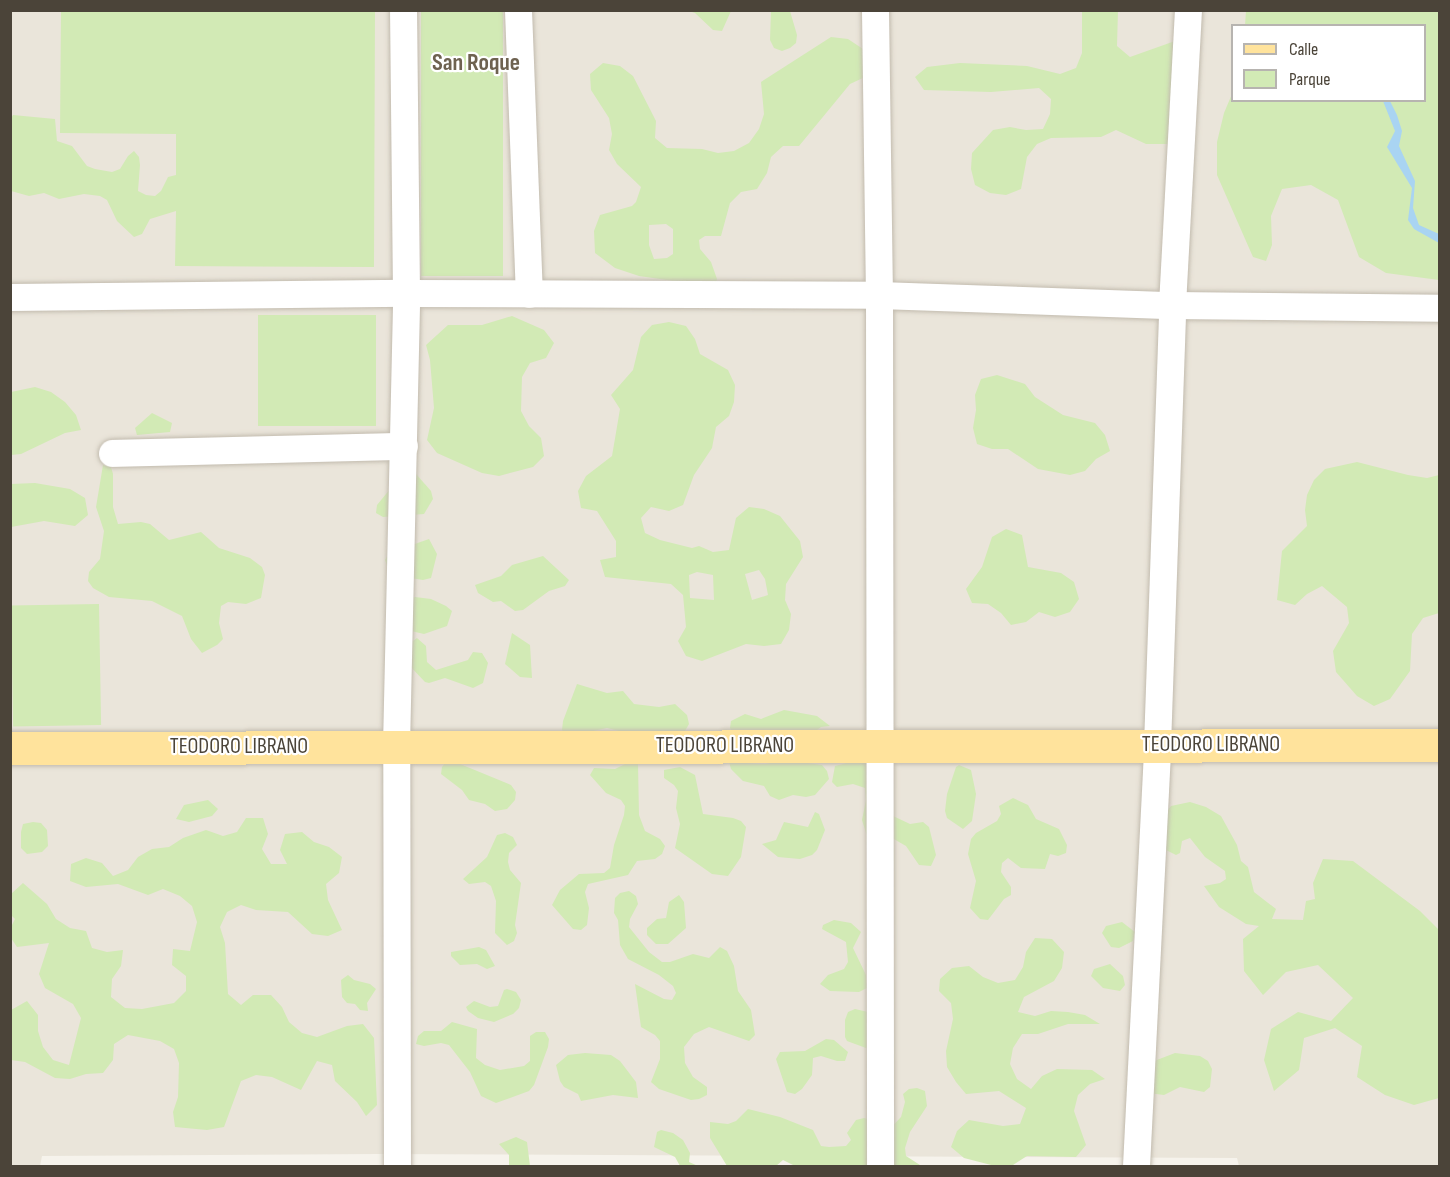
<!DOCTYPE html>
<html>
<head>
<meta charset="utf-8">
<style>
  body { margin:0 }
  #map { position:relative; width:1450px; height:1177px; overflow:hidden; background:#f6f3ec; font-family:"Sofia Sans Condensed",sans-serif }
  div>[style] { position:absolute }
  .residential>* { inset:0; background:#eae5da }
  .green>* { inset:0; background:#d2eab5; transform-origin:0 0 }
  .water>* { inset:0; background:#a9d4f2 }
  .roads { filter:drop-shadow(0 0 2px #c2bbae) drop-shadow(0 0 2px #c2bbae) }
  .minor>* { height:27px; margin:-13.5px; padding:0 13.5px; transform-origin:13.5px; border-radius:13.5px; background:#fff }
  .major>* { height:33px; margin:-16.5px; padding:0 16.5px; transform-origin:16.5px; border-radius:16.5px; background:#ffe39c }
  span { translate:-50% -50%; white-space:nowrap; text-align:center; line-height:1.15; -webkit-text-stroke:4.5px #fff; paint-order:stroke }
  .street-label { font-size:22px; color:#4b4439 }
  .neighbourhood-label { font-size:24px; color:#6e6250; font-weight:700 }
  .frame { position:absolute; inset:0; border:12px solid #4b4439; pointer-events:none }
  .legend { position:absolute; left:1231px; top:24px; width:195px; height:78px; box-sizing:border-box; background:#fff; border:2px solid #b7b4b0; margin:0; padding:8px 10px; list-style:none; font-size:18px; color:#4b4439 }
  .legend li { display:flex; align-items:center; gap:12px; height:30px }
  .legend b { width:30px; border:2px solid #b7b4b0 }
</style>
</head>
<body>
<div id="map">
  <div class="residential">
    <i style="clip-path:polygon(evenodd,10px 11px,1439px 11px,1439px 1166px,1239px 1166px,1237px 1158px,377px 1154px,42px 1156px,40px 1166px,11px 1166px,10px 11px,1232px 26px,1424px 26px,1424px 100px,1232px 100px,1232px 26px)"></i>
  </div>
  <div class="green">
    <i style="clip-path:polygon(1118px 10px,1117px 46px,1130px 57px,1175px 41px,1177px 144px,1146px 144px,1116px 130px,1101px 137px,1051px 138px,1037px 144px,1027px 157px,1021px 189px,1006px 195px,990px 193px,975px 185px,971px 169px,972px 153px,993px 130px,1010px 127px,1026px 130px,1043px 129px,1050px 114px,1051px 99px,1039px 88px,991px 92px,924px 90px,915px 77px,927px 67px,960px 63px,1027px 66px,1060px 74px,1076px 68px,1082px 53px,1082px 11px)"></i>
    <i style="clip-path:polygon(61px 11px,375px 11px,374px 267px,175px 266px,176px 211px,150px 219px,142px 234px,134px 237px,117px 221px,107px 200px,100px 196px,84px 194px,59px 199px,44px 193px,29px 196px,11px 191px,10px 120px,13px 115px,55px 119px,57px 141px,72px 146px,87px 166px,95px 169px,112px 172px,120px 169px,128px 156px,134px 151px,139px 157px,140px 165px,138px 191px,146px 195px,155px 196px,161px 191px,168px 177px,176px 175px,176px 134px,60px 133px)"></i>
    <i style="left:421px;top:11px;width:82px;height:265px"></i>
    <i style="clip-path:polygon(689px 11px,731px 11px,722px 31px,713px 30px,695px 13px)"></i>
    <i style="clip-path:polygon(771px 11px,790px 11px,797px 35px,796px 43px,790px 48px,782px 51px,774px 48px,770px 40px)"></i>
    <i style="clip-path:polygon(1246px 11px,1439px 11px,1439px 280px,1386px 273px,1359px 257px,1338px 200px,1311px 185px,1282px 189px,1271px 216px,1272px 245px,1266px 261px,1253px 257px,1217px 175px,1217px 142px,1224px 113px,1232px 94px,1232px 100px,1424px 100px,1424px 26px,1245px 25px)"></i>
    <i style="clip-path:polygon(evenodd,831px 37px,848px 39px,863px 49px,865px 77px,850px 84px,799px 146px,783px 146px,771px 157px,767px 173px,757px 189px,741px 192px,730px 203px,721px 236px,705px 236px,699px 240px,700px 249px,711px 262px,717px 279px,715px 287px,639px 276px,615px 268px,595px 253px,594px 231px,600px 215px,632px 206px,636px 202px,641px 187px,617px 164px,609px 150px,612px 134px,609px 118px,591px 90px,590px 74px,603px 63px,620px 66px,633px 76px,656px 121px,655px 138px,667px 148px,702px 149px,718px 153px,734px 151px,749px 143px,759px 129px,764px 114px,761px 82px,831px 37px,666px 224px,673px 229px,673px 254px,667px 258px,654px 259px,649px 245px,649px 225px,666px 224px)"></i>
    <i style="left:258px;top:315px;width:118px;height:111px"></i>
    <i style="clip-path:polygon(512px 316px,544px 330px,554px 343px,546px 358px,530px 363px,522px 377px,521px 411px,529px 426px,541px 438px,544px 456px,533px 467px,499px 476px,482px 473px,437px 453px,427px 440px,434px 408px,430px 360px,426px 345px,448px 325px,482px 325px)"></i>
    <i style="clip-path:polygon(evenodd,669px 322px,686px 326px,695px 339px,700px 354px,728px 370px,735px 385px,734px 402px,729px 416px,716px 427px,712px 448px,694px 475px,683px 505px,669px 511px,651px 507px,641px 518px,645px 533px,660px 540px,692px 548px,699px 546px,713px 552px,729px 550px,736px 518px,749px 507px,764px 509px,780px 516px,800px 541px,803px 557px,786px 584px,785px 600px,791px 614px,789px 630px,781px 644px,764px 646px,746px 644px,702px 661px,686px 656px,678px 641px,686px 627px,683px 595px,671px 584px,605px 577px,600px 560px,616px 557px,616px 541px,597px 511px,581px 508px,578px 491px,586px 476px,612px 456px,620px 409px,611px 395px,633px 370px,641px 337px,652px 325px,669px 322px,759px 570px,765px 579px,768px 595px,752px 600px,745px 574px,759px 570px,669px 322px,697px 572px,713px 575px,714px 600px,690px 598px,689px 575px,697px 572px)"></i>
    <i style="clip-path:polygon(997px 375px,1025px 384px,1035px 397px,1063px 415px,1095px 423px,1105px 435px,1110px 451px,1096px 459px,1085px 471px,1070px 475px,1038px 469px,1008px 449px,992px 449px,977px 444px,973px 428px,976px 410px,975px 395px,981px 379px)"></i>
    <i style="clip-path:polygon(35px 387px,51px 392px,65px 402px,76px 415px,81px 430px,65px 433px,21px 454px,11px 455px,11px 392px)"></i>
    <i style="clip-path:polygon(152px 413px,172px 423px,170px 432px,137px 435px,135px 428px)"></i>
    <i style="clip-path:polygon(1357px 462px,1408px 475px,1427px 478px,1439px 475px,1439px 613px,1423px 618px,1412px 634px,1410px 671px,1390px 699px,1374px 706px,1357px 696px,1336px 672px,1333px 651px,1349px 623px,1347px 607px,1322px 586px,1307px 594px,1295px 605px,1277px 600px,1282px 551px,1307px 526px,1305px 510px,1307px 495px,1314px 480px,1325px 469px)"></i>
    <i style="clip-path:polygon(103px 465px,111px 467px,113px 474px,113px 507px,118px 524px,141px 522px,150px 524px,169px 540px,201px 532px,219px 548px,250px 558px,262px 567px,265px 575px,261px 598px,246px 604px,228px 602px,221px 606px,219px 623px,223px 639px,217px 645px,202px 653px,191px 639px,182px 616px,152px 601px,109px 597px,93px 588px,88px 581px,89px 572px,100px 559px,104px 531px,96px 507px)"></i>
    <i style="clip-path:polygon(409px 466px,431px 491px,433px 499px,424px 514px,383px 517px,376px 513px,377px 505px)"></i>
    <i style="clip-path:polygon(35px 483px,70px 489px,85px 498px,88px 515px,75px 526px,44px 521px,11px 527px,11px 484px)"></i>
    <i style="clip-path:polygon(1006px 529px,1022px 535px,1028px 567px,1061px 573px,1074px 582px,1079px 599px,1070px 612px,1055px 617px,1039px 612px,1026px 622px,1011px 625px,1001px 613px,988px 604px,972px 603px,966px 589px,982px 567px,992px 537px)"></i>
    <i style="clip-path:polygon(429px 539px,437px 554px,431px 578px,423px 580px,391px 575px,385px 560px,389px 553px)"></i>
    <i style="clip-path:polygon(543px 556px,569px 580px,565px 586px,549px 591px,523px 610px,515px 611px,501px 601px,493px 602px,478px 593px,475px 585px,501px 576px,512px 565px)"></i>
    <i style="clip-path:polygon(415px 597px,431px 599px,446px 606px,452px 611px,447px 626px,424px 634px,398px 628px,400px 602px)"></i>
    <i style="left:99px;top:604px;width:121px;height:88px;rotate:89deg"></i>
    <i style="clip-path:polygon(512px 633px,530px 645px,532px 678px,520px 677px,505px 664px)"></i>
    <i style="clip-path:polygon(417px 638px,426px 646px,427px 662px,436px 670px,468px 660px,473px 652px,482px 653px,488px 663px,483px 683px,473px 688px,445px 678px,429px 683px,425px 682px,408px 664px,410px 643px)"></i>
    <i style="clip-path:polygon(577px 684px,607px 693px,623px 691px,634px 704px,659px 707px,675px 704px,687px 715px,689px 724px,685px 731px,623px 732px,607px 728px,566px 737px,562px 730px,563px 721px)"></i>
    <i style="clip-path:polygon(784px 710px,817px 716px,830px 726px,821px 727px,808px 737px,733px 735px,730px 728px,731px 721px,745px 714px,761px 719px)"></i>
    <i style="clip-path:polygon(448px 759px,511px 785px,516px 792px,515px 800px,507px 809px,495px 811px,485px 804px,469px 800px,462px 790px,441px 774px,442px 767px)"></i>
    <i style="clip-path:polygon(786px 760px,822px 765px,827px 771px,829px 779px,815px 795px,806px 797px,793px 795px,779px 800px,770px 796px,764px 786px,743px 781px,731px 769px,729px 762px,765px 764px)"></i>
    <i style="clip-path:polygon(854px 761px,867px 762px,867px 836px,862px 820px,866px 800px,865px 788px,853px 784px,837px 787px,832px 782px,835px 766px)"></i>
    <i style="clip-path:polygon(629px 762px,638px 764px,639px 815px,645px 831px,660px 839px,665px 846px,662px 854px,655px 859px,637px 861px,628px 875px,588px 884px,585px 892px,589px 908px,587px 925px,581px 930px,573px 929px,552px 905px,560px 890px,579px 874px,604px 873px,610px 868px,614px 845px,624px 815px,625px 806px,621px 800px,606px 793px,590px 775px,594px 768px,615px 769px)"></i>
    <i style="clip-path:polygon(959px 765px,971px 770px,976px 794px,972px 821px,963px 829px,947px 818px,945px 811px,947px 794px,956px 767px)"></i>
    <i style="clip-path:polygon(680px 767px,695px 775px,703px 814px,733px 818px,741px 821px,746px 827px,741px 857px,728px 876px,712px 874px,675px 848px,680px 824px,676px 808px,678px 791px,674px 785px,664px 778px,664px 770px)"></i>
    <i style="clip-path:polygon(1013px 798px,1028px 805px,1036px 819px,1059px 829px,1067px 845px,1066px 853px,1058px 856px,1050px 854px,1045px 869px,1021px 868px,1008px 858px,1002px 863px,1001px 872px,1011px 887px,1011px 895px,1004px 899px,988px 920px,980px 919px,970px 908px,976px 881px,968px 854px,971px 839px,976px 833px,997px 821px,1001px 814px,999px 806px)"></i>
    <i style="clip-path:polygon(208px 800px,218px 809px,212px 816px,189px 822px,176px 819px,184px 805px)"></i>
    <i style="clip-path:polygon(1190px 802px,1206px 807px,1221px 816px,1237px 845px,1241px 861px,1248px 867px,1254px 892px,1276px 909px,1272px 919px,1303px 920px,1306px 901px,1315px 899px,1313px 883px,1323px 859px,1353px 861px,1420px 911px,1439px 930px,1439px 1098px,1414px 1105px,1385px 1095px,1357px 1077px,1362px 1046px,1335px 1028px,1304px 1038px,1299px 1070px,1274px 1091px,1264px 1060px,1271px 1029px,1298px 1012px,1331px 1021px,1353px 998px,1318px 965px,1286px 972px,1263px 995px,1244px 971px,1243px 939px,1259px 926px,1246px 924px,1219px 907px,1204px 886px,1220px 883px,1226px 879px,1225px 871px,1205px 857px,1190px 838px,1182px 841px,1180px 853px,1176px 855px,1166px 850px,1162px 838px,1166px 812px,1171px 806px)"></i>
    <i style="clip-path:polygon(815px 812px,819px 814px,825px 830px,817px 850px,812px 855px,800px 859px,778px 857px,762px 844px,776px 840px,784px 822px,808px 827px)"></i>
    <i style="clip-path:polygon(891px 815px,910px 824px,923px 822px,929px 827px,936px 855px,931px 866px,919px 865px,906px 846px,892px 838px)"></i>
    <i style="clip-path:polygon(246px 818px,263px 818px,268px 834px,262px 849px,271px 864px,287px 864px,280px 850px,285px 834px,302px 832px,314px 842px,329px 847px,342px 857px,339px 873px,326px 884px,328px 900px,342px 930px,328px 936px,312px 934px,288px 912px,256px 910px,241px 905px,227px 912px,220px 927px,225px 943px,228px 994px,241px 1005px,253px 995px,271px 995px,282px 1007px,289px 1022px,302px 1033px,317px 1037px,347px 1026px,363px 1024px,374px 1038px,377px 1105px,366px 1116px,357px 1102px,335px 1081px,332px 1065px,317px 1061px,301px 1090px,272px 1077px,256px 1075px,241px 1081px,224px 1127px,207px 1130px,175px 1127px,173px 1112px,178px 1097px,179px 1063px,174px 1049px,160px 1041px,128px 1035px,114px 1044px,113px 1060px,103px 1073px,86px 1074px,70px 1079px,55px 1078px,25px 1062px,11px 1060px,11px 1010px,27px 1001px,38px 1015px,38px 1031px,43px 1047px,53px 1060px,69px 1065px,81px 1018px,73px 1004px,45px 988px,39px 974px,49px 943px,17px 947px,11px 938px,11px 927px,15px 919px,11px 915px,11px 894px,23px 883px,47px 904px,56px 919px,70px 928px,86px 931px,92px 948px,107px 952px,123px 950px,121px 966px,112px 979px,111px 997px,125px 1008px,142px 1009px,174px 1003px,186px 991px,186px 976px,172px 965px,173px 949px,190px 951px,197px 922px,192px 906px,180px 896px,163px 889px,148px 895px,118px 884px,86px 887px,70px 881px,71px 864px,86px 858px,102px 863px,113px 876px,128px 870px,138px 857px,152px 849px,169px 847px,183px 838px,206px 830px,223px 836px,237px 832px)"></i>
    <i style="clip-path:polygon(33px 822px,41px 823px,47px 830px,48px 846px,42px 852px,27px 854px,21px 848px,21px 832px,23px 824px)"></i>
    <i style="clip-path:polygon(505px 833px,513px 837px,517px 845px,509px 853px,508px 862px,510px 870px,521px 883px,515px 925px,517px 933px,514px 941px,507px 945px,495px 933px,496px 901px,491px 886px,485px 882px,469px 884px,463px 879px,487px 857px,497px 835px)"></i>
    <i style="clip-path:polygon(629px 891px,636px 896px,638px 904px,630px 919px,629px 927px,649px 952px,662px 962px,670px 962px,693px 954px,709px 958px,720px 947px,727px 951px,734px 966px,738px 991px,751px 1010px,755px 1035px,749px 1041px,709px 1027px,694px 1034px,684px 1047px,685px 1063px,693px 1077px,707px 1087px,707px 1095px,699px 1099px,691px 1100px,659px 1089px,651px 1082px,660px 1059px,660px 1041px,655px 1035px,641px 1027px,635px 984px,664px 999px,672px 1000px,676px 993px,673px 986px,659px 975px,628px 959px,620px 945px,618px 920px,614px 913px,615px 898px,620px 893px)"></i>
    <i style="clip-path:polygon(679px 895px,684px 902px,686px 928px,668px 944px,656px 944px,647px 935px,647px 928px,657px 919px,666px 918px,669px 902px)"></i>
    <i style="clip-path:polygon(834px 920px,851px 923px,861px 932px,853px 948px,866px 975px,867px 988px,859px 992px,830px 991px,820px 984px,828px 975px,844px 969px,848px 962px,846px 942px,822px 929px,823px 925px)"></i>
    <i style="clip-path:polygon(1122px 922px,1135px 932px,1133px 941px,1119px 948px,1111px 947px,1102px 933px,1106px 926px)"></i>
    <i style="clip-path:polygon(1035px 938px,1052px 939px,1064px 952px,1062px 968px,1054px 981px,1024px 997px,1018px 1012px,1035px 1016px,1051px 1011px,1068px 1012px,1085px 1015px,1100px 1024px,1068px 1024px,1038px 1034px,1022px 1034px,1013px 1048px,1010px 1064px,1017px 1079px,1031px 1089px,1042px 1076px,1057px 1069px,1092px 1070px,1105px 1079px,1090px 1084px,1078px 1095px,1074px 1111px,1086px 1145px,1076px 1157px,1027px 1156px,1013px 1165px,995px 1166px,964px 1158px,951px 1147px,957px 1131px,969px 1120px,1003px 1126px,1020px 1124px,1026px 1108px,999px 1091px,966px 1094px,956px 1082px,947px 1067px,946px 1051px,953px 1019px,951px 1003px,939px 991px,940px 979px,952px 968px,969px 966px,983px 977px,998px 983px,1015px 980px,1023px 967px,1026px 952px)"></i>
    <i style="clip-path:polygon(479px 947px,486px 950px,495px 966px,487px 969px,477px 964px,460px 965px,451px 956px,451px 952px)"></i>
    <i style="clip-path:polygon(1110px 964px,1123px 976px,1125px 985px,1120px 991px,1103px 988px,1091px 976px,1094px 969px)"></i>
    <i style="clip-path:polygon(348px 975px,354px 980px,370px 984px,376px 989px,367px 1003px,368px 1011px,360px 1010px,355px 1004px,347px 1003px,342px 997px,341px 980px)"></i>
    <i style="clip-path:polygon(507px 989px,516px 992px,521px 1000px,519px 1008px,513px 1014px,494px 1022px,478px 1018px,468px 1011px,466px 1007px,474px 1001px,490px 1007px,498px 1006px,504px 990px)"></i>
    <i style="clip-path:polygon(855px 1009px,868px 1012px,870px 1045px,866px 1048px,847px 1041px,845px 1037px,845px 1020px,848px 1012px)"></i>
    <i style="clip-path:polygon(452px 1022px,477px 1029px,476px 1058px,485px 1065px,500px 1070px,524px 1066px,530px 1061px,530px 1036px,536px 1032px,545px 1032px,549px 1039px,548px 1047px,534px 1085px,529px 1091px,496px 1103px,481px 1096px,470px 1072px,449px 1045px,441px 1043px,424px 1046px,416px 1044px,418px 1036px,424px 1031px,441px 1031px)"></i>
    <i style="clip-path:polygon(826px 1039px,834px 1040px,848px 1052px,845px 1061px,837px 1061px,821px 1056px,813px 1058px,812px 1075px,802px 1089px,795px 1094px,787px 1092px,776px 1059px,780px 1052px,805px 1051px)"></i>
    <i style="clip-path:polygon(585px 1053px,611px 1055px,620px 1061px,636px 1082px,638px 1098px,613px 1095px,581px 1101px,578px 1094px,564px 1087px,560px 1081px,556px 1065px,568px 1055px)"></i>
    <i style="clip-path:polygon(1175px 1053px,1200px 1056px,1208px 1061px,1212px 1069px,1210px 1087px,1204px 1092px,1180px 1087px,1164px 1095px,1148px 1093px,1149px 1063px)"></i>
    <i style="clip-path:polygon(917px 1088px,925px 1091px,927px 1106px,910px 1132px,905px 1148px,906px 1156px,920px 1165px,894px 1166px,886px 1160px,884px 1135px,901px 1117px,905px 1102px,903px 1094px,909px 1089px)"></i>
    <i style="clip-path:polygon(748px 1109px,780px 1117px,813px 1130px,821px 1146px,829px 1147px,846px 1146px,851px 1140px,847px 1133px,856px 1120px,864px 1118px,872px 1120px,870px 1166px,795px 1166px,783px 1160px,776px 1166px,727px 1166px,710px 1138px,710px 1122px,728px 1124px,736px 1121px)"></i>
    <i style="clip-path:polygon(661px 1130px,673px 1133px,683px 1140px,690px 1153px,689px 1162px,698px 1166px,680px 1166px,675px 1157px,654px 1147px,657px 1132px)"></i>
    <i style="clip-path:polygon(516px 1137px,527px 1142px,530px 1166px,509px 1166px,509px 1155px,499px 1144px)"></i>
  </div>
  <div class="water">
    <i style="clip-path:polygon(1383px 101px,1390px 101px,1397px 115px,1402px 131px,1399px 146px,1415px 181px,1413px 208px,1419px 225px,1439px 234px,1439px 243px,1414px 229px,1408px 220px,1412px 188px,1387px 147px,1395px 131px)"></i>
  </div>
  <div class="roads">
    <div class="minor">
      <i style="left:518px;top:10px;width:284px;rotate:87.8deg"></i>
      <i style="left:875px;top:10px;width:285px;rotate:89.2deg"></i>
      <i style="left:879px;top:295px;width:871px;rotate:89.93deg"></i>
      <i style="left:10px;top:297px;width:396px;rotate:-0.6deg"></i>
      <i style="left:406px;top:293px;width:473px;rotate:0.2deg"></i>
      <i style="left:879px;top:295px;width:293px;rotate:2deg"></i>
      <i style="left:1172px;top:305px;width:268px;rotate:0.6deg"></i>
      <i style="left:112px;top:453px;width:292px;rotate:-1.4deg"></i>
      <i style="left:397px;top:1166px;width:420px;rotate:-90.1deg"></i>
      <i style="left:396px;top:746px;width:453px;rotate:-88.7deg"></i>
      <i style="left:406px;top:293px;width:283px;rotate:-90.6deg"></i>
      <i style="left:1136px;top:1166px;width:422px;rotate:-87.1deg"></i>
      <i style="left:1157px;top:745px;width:440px;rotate:-88deg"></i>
      <i style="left:1172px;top:305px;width:295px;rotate:-86.9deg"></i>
    </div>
    <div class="major">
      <i style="left:10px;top:748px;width:1430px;rotate:-0.12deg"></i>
    </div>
  </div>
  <div class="street-label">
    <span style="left:1211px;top:745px">TEODORO LIBRANO</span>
    <span style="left:725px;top:746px">TEODORO LIBRANO</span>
    <span style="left:239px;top:747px">TEODORO LIBRANO</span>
  </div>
  <div class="neighbourhood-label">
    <span style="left:476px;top:63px">San Roque</span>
  </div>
  <div class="frame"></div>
  <ul class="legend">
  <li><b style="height:8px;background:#ffe39c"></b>Calle</li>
  <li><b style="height:16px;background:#d2eab5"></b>Parque</li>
  </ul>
</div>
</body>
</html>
